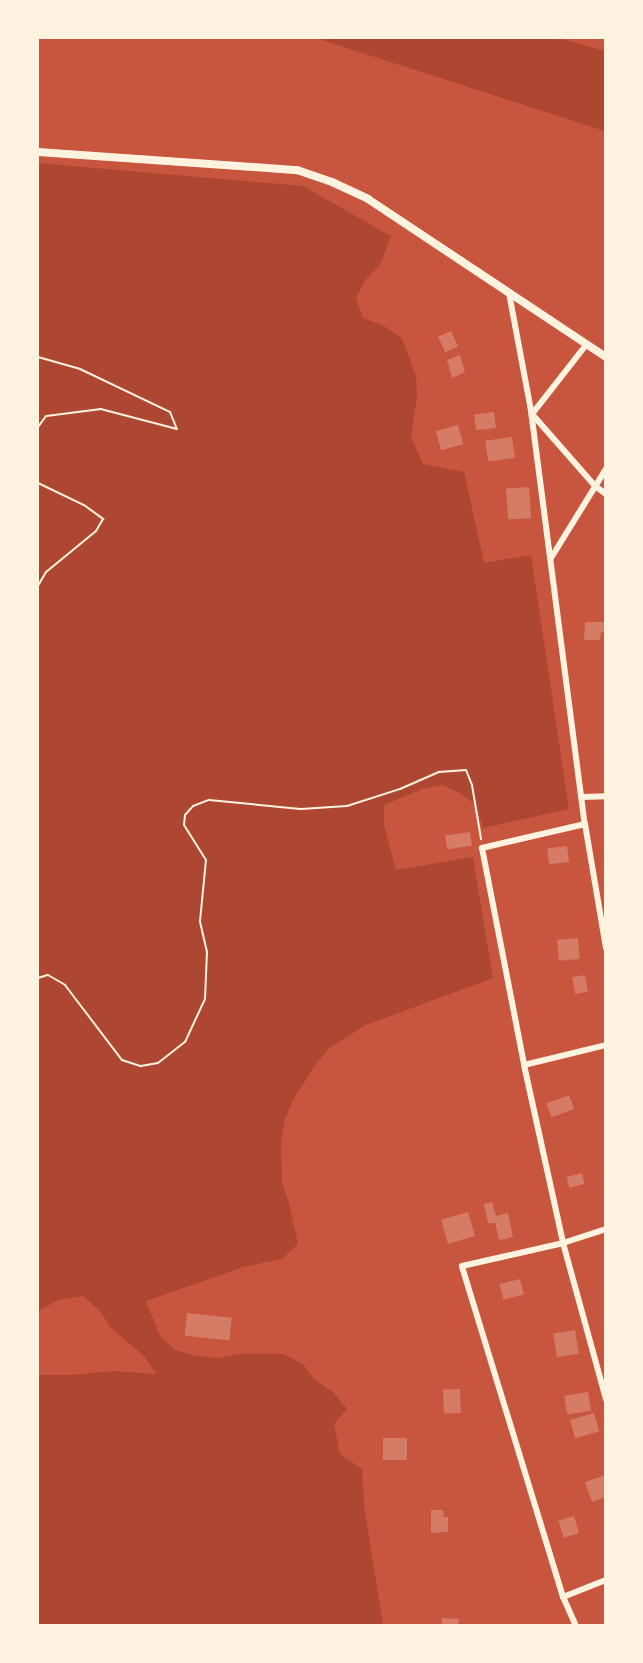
<!DOCTYPE html>
<html>
<head>
<meta charset="utf-8">
<style>
  body { margin:0 }
  #map { position:relative; width:643px; height:1663px; overflow:hidden; background:#c8553d; font-family:Poppins,sans-serif }
  div>[style] { position:absolute }
  .green>* { inset:0; background:#ae4732 }
  .building>* { inset:0; background:#d67c66; transform-origin:0 0 }
  .path>* { height:2px; margin:-1px; padding:0 1px; transform-origin:1px; border-radius:1px; background:#fff3e0 }
  .minor>* { height:6px; margin:-3px; padding:0 3px; transform-origin:3px; border-radius:3px; background:#fff3e0 }
  .tertiary>* { height:8px; margin:-4px; padding:0 4px; transform-origin:4px; border-radius:4px; background:#fff3e0 }
  span { translate:-50% -50%; white-space:nowrap; text-align:center; line-height:1.15; -webkit-text-stroke:4.5px #fff3e0; paint-order:stroke }
  .frame { position:absolute; inset:0; border:39px solid #fff3e0; pointer-events:none }
</style>
</head>
<body>
<div id="map">
  <div class="green">
    <i style="clip-path:polygon(316px 38px,558px 38px,605px 51px,605px 131px)"></i>
    <i style="clip-path:polygon(38px 163px,303px 186px,391px 236px,380px 265px,365px 280px,356px 298px,363px 318px,384px 326px,402px 338px,416px 377px,417px 397px,411px 437px,423px 464px,464px 472px,484px 563px,531px 555px,569px 809px,483px 828px,476px 805px,460px 793px,442px 785px,422px 789px,384px 805px,384px 825px,396px 870px,473px 857px,493px 978px,366px 1025px,329px 1048px,316px 1064px,293px 1100px,285px 1120px,281px 1141px,282px 1183px,289px 1203px,298px 1244px,282px 1259px,243px 1267px,146px 1301px,160px 1336px,175px 1350px,196px 1356px,219px 1358px,240px 1354px,283px 1354px,303px 1364px,315px 1380px,334px 1393px,347px 1409px,334px 1424px,340px 1454px,362px 1469px,364px 1505px,383px 1625px,38px 1625px,38px 1375px,72px 1375px,115px 1371px,156px 1374px,144px 1356px,111px 1328px,100px 1311px,83px 1296px,59px 1300px,38px 1311px)"></i>
  </div>
  <div class="building">
    <i style="left:451px;top:331px;width:17px;height:14px;rotate:66deg"></i>
    <i style="clip-path:polygon(460px 355px,465px 372px,452px 378px,447px 360px)"></i>
    <i style="left:494px;top:412px;width:16px;height:20px;rotate:83deg"></i>
    <i style="left:458px;top:425px;width:20px;height:23px;rotate:75deg"></i>
    <i style="left:512px;top:437px;width:21px;height:27px;rotate:82deg"></i>
    <i style="left:529px;top:487px;width:31px;height:23px;rotate:86deg"></i>
    <i style="clip-path:polygon(585px 622px,606px 622px,606px 632px,601px 632px,600px 640px,584px 640px)"></i>
    <i style="left:470px;top:832px;width:14px;height:25px;rotate:82deg"></i>
    <i style="left:567px;top:846px;width:16px;height:20px;rotate:83deg"></i>
    <i style="left:578px;top:938px;width:21px;height:21px;rotate:85deg"></i>
    <i style="left:585px;top:975px;width:17px;height:13px;rotate:80deg"></i>
    <i style="left:569px;top:1095px;width:15px;height:24px;rotate:70deg"></i>
    <i style="left:582px;top:1173px;width:11px;height:16px;rotate:75deg"></i>
    <i style="clip-path:polygon(492px 1202px,496px 1216px,508px 1213px,513px 1237px,499px 1240px,495px 1223px,488px 1223px,484px 1204px)"></i>
    <i style="left:468px;top:1212px;width:25px;height:28px;rotate:74deg"></i>
    <i style="left:520px;top:1279px;width:16px;height:21px;rotate:76deg"></i>
    <i style="left:187px;top:1313px;width:45px;height:23px;rotate:6deg"></i>
    <i style="left:575px;top:1330px;width:24px;height:22px;rotate:81deg"></i>
    <i style="left:460px;top:1389px;width:24px;height:17px;rotate:88deg"></i>
    <i style="left:588px;top:1392px;width:19px;height:24px;rotate:81deg"></i>
    <i style="left:594px;top:1413px;width:19px;height:25px;rotate:74deg"></i>
    <i style="left:383px;top:1438px;width:24px;height:22px"></i>
    <i style="clip-path:polygon(606px 1475px,606px 1497px,592px 1502px,585px 1482px)"></i>
    <i style="clip-path:polygon(431px 1510px,443px 1510px,444px 1517px,448px 1517px,448px 1532px,431px 1533px)"></i>
    <i style="left:574px;top:1516px;width:18px;height:16px;rotate:74deg"></i>
    <i style="clip-path:polygon(442px 1618px,459px 1619px,458px 1626px,441px 1626px)"></i>
  </div>
  <div class="path">
    <i style="left:38px;top:357px;width:44px;rotate:15.9deg"></i>
    <i style="left:80px;top:369px;width:100px;rotate:25.5deg"></i>
    <i style="left:170px;top:412px;width:18px;rotate:68deg"></i>
    <i style="left:177px;top:429px;width:79px;rotate:-165.3deg"></i>
    <i style="left:101px;top:409px;width:55px;rotate:172.7deg"></i>
    <i style="left:46px;top:416px;width:14px;rotate:126deg"></i>
    <i style="left:38px;top:483px;width:51px;rotate:25.6deg"></i>
    <i style="left:84px;top:505px;width:24px;rotate:36deg"></i>
    <i style="left:103px;top:519px;width:14px;rotate:120deg"></i>
    <i style="left:96px;top:531px;width:65px;rotate:140.6deg"></i>
    <i style="left:46px;top:572px;width:16px;rotate:120deg"></i>
    <i style="left:38px;top:978px;width:10px;rotate:-17deg"></i>
    <i style="left:48px;top:975px;width:20px;rotate:30deg"></i>
    <i style="left:65px;top:985px;width:94px;rotate:52.8deg"></i>
    <i style="left:122px;top:1060px;width:20px;rotate:18deg"></i>
    <i style="left:141px;top:1066px;width:17px;rotate:-10deg"></i>
    <i style="left:158px;top:1063px;width:34px;rotate:-38deg"></i>
    <i style="left:185px;top:1042px;width:47px;rotate:-65.1deg"></i>
    <i style="left:205px;top:999px;width:47px;rotate:-87.6deg"></i>
    <i style="left:207px;top:952px;width:32px;rotate:-103deg"></i>
    <i style="left:200px;top:921px;width:61px;rotate:-84.4deg"></i>
    <i style="left:206px;top:860px;width:41px;rotate:-122.2deg"></i>
    <i style="left:184px;top:825px;width:10px;rotate:-84deg"></i>
    <i style="left:185px;top:815px;width:12px;rotate:-48deg"></i>
    <i style="left:193px;top:806px;width:17px;rotate:-21deg"></i>
    <i style="left:209px;top:800px;width:92px;rotate:5.6deg"></i>
    <i style="left:301px;top:809px;width:46px;rotate:-3.7deg"></i>
    <i style="left:347px;top:806px;width:56px;rotate:-17.8deg"></i>
    <i style="left:400px;top:789px;width:43px;rotate:-23.6deg"></i>
    <i style="left:439px;top:772px;width:27px;rotate:-4deg"></i>
    <i style="left:466px;top:770px;width:16px;rotate:68deg"></i>
    <i style="left:472px;top:785px;width:55px;rotate:80.5deg"></i>
  </div>
  <div class="minor">
    <i style="left:509px;top:293px;width:120px;rotate:79.4deg"></i>
    <i style="left:531px;top:411px;width:417px;rotate:82.6deg"></i>
    <i style="left:585px;top:824px;width:126px;rotate:80.4deg"></i>
    <i style="left:586px;top:345px;width:88px;rotate:128deg"></i>
    <i style="left:532px;top:414px;width:96px;rotate:48.8deg"></i>
    <i style="left:595px;top:486px;width:14px;rotate:36deg"></i>
    <i style="left:551px;top:558px;width:105px;rotate:-58.3deg"></i>
    <i style="left:582px;top:797px;width:24px;rotate:-2deg"></i>
    <i style="left:585px;top:824px;width:106px;rotate:166.9deg"></i>
    <i style="left:482px;top:848px;width:221px;rotate:79deg"></i>
    <i style="left:524px;top:1065px;width:182px;rotate:77.6deg"></i>
    <i style="left:563px;top:1243px;width:162px;rotate:74.6deg"></i>
    <i style="left:524px;top:1065px;width:84px;rotate:-13.7deg"></i>
    <i style="left:563px;top:1597px;width:46px;rotate:-21.6deg"></i>
    <i style="left:576px;top:1626px;width:32px;rotate:-114deg"></i>
    <i style="left:563px;top:1597px;width:346px;rotate:-107deg"></i>
    <i style="left:462px;top:1266px;width:104px;rotate:-12.8deg"></i>
    <i style="left:563px;top:1243px;width:45px;rotate:-18deg"></i>
  </div>
  <div class="tertiary">
    <i style="left:38px;top:152px;width:260px;rotate:4deg"></i>
    <i style="left:297px;top:170px;width:37px;rotate:19deg"></i>
    <i style="left:332px;top:182px;width:40px;rotate:25deg"></i>
    <i style="left:368px;top:199px;width:286px;rotate:33.6deg"></i>
  </div>
  <div class="frame"></div>
</div>
</body>
</html>
